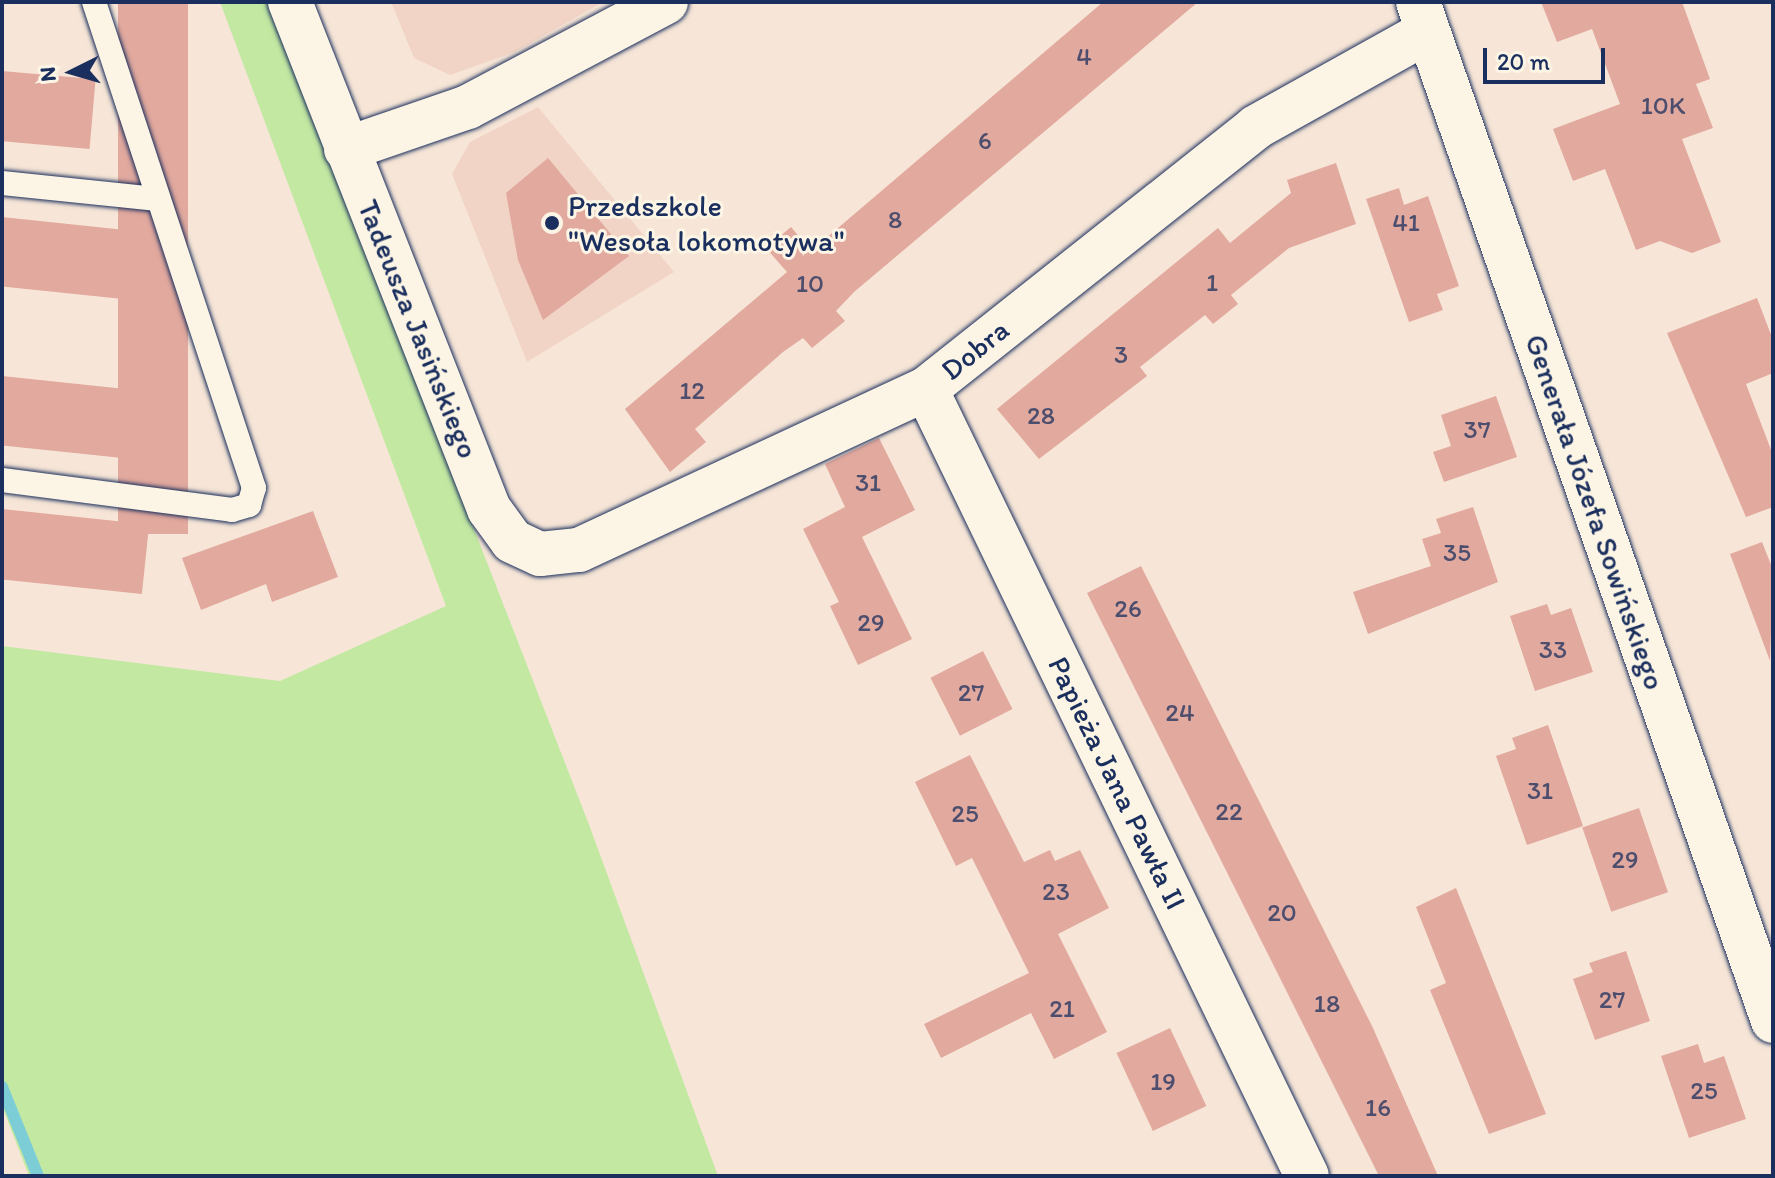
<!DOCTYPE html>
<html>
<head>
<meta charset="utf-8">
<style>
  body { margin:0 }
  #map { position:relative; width:1775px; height:1178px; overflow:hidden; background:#f7e6d7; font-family:Itim,sans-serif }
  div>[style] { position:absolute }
  .built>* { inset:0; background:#f1d4c6 }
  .green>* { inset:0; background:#c2e8a2 }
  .stream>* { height:12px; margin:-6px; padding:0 6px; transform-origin:6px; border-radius:6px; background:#7ccdd5 }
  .building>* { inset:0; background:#e2a99e; transform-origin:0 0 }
  .roads { filter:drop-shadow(0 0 2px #1b2f5e) drop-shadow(0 0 2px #1b2f5e) }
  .service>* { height:24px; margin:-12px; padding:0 12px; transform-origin:12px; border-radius:12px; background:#fcf5e5 }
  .minor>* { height:44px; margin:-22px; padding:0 22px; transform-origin:22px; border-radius:22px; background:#fcf5e5 }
  .dots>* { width:22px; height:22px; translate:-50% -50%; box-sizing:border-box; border:4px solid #fcf5e5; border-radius:50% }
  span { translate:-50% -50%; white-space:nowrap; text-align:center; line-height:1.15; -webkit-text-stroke:6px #fcf5e5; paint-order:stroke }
  .number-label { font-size:26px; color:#4d4e6e }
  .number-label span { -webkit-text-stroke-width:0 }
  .poi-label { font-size:30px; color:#1b2f5e }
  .left { translate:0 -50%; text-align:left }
  .street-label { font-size:30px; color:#1b2f5e }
  .frame { position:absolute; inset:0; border:4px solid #1b2f5e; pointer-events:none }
  .north { position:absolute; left:32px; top:32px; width:80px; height:80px; -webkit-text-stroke:6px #fcf5e5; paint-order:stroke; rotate:265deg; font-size:22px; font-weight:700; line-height:32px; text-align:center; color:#1b2f5e }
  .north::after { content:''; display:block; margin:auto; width:28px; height:36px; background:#1b2f5e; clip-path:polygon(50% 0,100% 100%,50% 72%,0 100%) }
  .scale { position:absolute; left:1483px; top:48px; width:122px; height:36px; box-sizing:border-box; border:4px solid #1b2f5e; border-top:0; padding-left:10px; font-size:24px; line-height:28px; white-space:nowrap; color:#1b2f5e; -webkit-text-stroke:6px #fcf5e5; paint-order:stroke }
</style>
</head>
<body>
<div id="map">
  <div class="built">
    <i style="clip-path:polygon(391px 2px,601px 2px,601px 3px,515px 52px,450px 75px,414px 58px)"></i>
    <i style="clip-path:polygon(538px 107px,674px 272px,527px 362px,452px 174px,470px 142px)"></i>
  </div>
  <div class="green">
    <i style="clip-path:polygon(220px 2px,269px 2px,588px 822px,718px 1176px,29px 1176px,2px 1106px,2px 646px,280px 681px,446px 606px)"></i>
  </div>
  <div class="stream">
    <i style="left:2px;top:1087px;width:96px;rotate:68deg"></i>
  </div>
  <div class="building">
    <i style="left:118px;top:2px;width:70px;height:532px"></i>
    <i style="clip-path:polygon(1103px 2px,1198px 2px,854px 292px,836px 311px,845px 321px,812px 348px,803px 338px,783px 352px,695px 429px,706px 442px,670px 472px,625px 409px,787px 272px,766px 248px,791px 227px,811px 251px)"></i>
    <i style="clip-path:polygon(1541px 2px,1682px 2px,1710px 79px,1696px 84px,1713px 128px,1682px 139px,1721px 242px,1692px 253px,1660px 241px,1636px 250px,1605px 169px,1573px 181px,1553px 129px,1620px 104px,1592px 29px,1557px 42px)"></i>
    <i style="left:2px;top:71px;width:94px;height:70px;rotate:5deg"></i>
    <i style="clip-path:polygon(548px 158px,629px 256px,543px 320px,518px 260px,506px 193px)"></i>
    <i style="clip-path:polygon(1336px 163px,1356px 224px,1289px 248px,1231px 295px,1238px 304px,1213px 324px,1205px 315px,1140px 367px,1147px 376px,1039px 459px,997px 409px,1218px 228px,1230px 243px,1291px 193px,1287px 180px)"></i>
    <i style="clip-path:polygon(1399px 188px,1404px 205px,1428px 196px,1459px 286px,1437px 294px,1443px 310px,1409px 322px,1366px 199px)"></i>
    <i style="left:2px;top:217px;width:131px;height:69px;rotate:6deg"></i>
    <i style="clip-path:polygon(1757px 298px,1773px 340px,1773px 373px,1746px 384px,1773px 455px,1773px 507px,1746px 517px,1667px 333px)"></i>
    <i style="left:2px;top:376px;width:179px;height:69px;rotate:6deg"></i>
    <i style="clip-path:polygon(1496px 396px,1517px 457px,1444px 482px,1433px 452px,1451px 446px,1441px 415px)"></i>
    <i style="clip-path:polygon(879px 438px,915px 510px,862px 537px,912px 639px,858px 665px,830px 606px,839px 602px,803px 529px,845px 507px,825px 464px)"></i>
    <i style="clip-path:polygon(1473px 507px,1498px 582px,1368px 634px,1353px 592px,1431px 566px,1422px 539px,1441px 533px,1436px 519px)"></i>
    <i style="left:2px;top:509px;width:148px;height:70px;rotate:6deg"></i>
    <i style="clip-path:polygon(313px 511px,338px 577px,272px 602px,266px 584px,201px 610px,182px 558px)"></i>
    <i style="clip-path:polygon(1762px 542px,1773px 570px,1770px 661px,1730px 554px)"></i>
    <i style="clip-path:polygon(1141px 566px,1373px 1028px,1438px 1176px,1379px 1176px,1087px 593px)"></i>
    <i style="clip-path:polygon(1547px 604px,1551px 615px,1571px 608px,1593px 672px,1535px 691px,1510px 616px)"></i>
    <i style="left:983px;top:651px;width:65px;height:59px;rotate:63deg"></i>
    <i style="clip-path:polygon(1548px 725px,1583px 826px,1527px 845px,1496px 756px,1516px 749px,1512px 738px)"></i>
    <i style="clip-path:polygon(970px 755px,1024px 862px,1050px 850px,1055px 861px,1080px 850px,1109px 908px,1058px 934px,1107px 1032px,1054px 1059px,1031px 1013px,941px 1058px,924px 1024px,1029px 973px,972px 858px,956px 866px,915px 782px)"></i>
    <i style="left:1639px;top:808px;width:89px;height:60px;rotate:71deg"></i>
    <i style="clip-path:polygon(1456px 888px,1546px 1114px,1489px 1134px,1430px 990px,1446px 983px,1416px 907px)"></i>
    <i style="clip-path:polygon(1626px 951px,1650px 1021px,1595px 1040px,1573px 979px,1593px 972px,1589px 963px)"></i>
    <i style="left:1170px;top:1028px;width:86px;height:59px;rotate:65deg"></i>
    <i style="clip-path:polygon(1698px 1044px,1704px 1063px,1724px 1056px,1746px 1119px,1689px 1138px,1661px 1056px)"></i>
  </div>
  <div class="roads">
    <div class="service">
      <i style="left:2px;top:183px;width:157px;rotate:5.9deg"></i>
      <i style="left:2px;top:480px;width:232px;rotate:7.4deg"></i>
      <i style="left:232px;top:510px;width:18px;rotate:-16deg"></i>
      <i style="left:249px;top:505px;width:18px;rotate:-74deg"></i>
      <i style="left:254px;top:488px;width:512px;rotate:-108.22deg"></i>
    </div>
    <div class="minor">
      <i style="left:290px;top:2px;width:545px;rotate:68.57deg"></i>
      <i style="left:489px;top:509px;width:39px;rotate:54deg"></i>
      <i style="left:512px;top:541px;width:31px;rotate:25deg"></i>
      <i style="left:540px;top:554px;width:39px;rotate:-6deg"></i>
      <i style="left:579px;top:550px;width:383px;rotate:-24.9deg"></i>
      <i style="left:926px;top:389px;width:421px;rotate:-38.4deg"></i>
      <i style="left:1256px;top:127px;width:196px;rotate:-29.1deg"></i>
      <i style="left:1418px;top:2px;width:1079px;rotate:70.79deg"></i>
      <i style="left:346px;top:149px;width:129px;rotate:-19deg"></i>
      <i style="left:468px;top:107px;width:224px;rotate:-27.9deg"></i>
      <i style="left:926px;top:389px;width:874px;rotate:64.17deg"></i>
    </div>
  </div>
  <div class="dots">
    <i style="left:552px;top:223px;background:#1b2f5e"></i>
  </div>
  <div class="number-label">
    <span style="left:1084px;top:57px">4</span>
    <span style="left:1663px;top:106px">10K</span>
    <span style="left:985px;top:141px">6</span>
    <span style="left:895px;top:220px">8</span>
    <span style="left:1406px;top:223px">41</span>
    <span style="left:1212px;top:283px">1</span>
    <span style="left:810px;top:284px">10</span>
    <span style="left:1121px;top:355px">3</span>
    <span style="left:692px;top:391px">12</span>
    <span style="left:1041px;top:416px">28</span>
    <span style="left:1477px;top:430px">37</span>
    <span style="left:868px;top:483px">31</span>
    <span style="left:1457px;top:553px">35</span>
    <span style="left:1128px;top:609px">26</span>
    <span style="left:871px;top:623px">29</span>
    <span style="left:1553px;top:650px">33</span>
    <span style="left:971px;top:693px">27</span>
    <span style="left:1180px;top:713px">24</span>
    <span style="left:1540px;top:791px">31</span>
    <span style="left:1229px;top:812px">22</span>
    <span style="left:965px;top:814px">25</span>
    <span style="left:1625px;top:860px">29</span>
    <span style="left:1056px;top:892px">23</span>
    <span style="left:1282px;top:913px">20</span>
    <span style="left:1612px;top:1000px">27</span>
    <span style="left:1327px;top:1004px">18</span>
    <span style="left:1062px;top:1009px">21</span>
    <span style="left:1163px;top:1082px">19</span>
    <span style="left:1704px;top:1091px">25</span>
    <span style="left:1378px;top:1108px">16</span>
  </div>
  <div class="poi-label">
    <span class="left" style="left:568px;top:223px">Przedszkole<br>"Wesoła lokomotywa"</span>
  </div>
  <div class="street-label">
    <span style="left:418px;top:329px;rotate:68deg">Tadeusza Jasińskiego</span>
    <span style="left:975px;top:350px;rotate:-39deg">Dobra</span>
    <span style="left:1595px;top:512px;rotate:71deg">Generała Józefa Sowińskiego</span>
    <span style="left:1117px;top:783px;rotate:64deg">Papieża Jana Pawła II</span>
  </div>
  <div class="frame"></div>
  <div class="north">N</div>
  <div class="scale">20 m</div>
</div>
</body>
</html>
